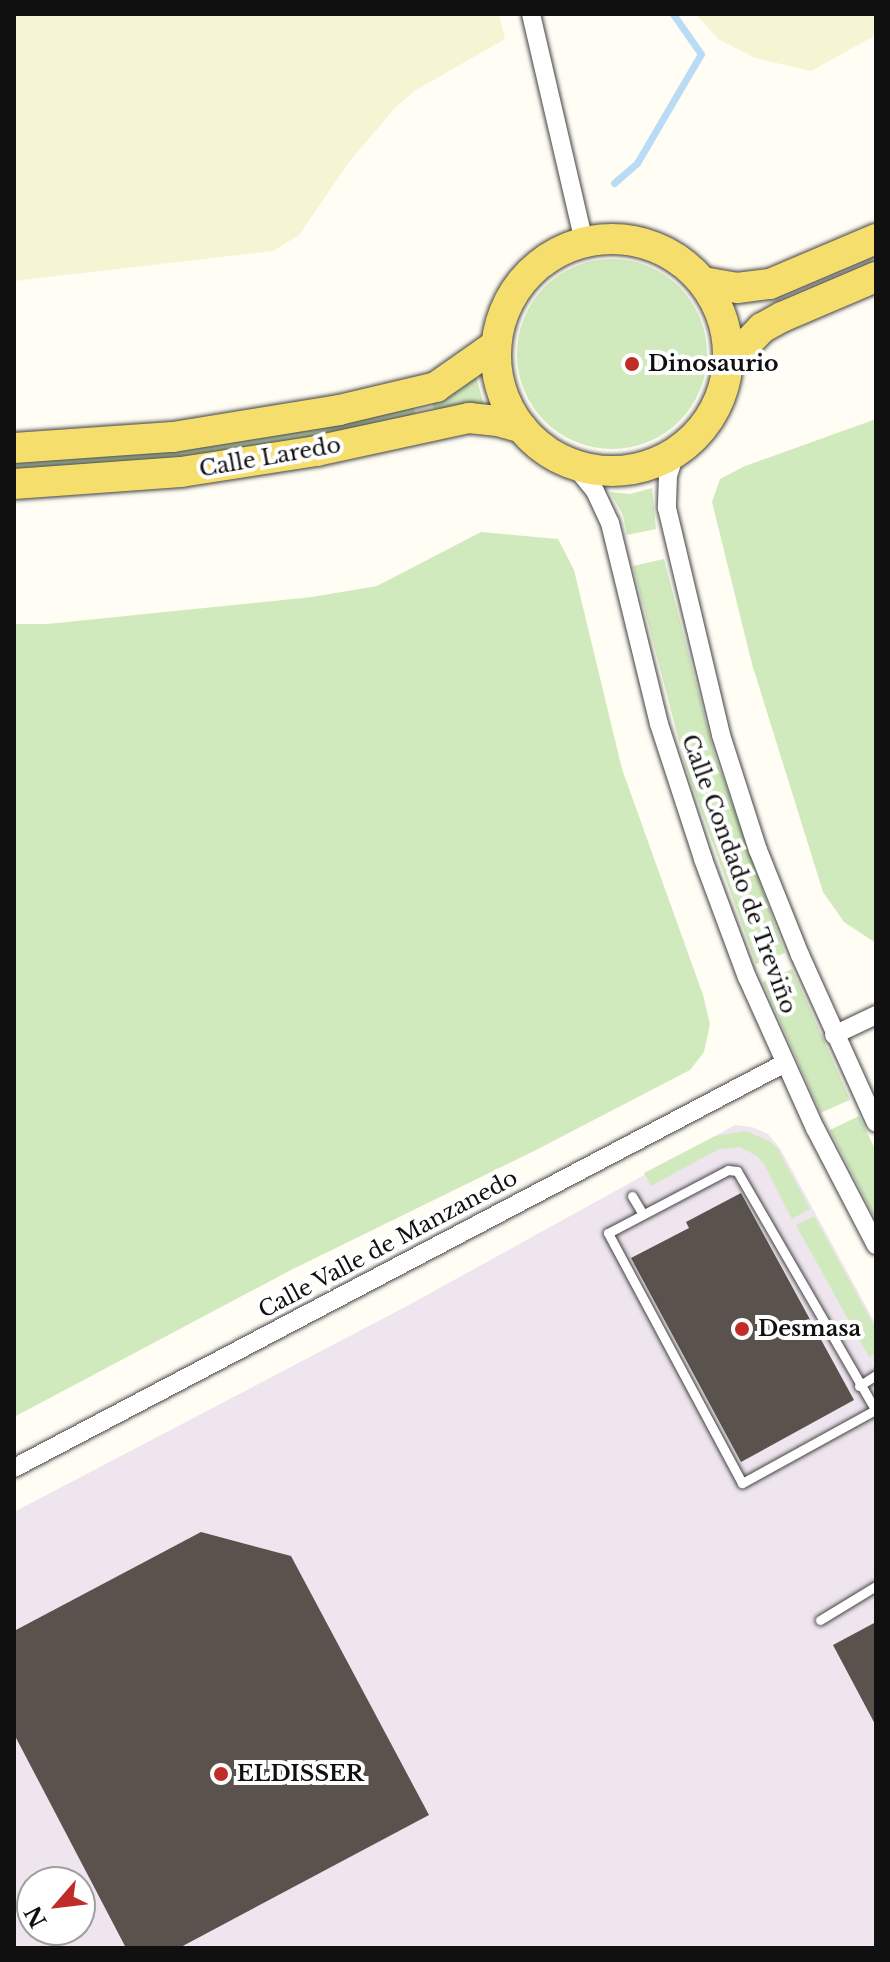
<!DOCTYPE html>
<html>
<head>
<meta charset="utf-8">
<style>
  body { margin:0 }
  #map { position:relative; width:890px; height:1962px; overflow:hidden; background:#fffdf4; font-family:"Libre Baskerville",serif }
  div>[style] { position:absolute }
  .industrial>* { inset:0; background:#eee5ee }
  .farmland>* { inset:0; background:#f5f5d3 }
  .green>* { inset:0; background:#d1eabd; transform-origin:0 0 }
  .round { border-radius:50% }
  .stream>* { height:7px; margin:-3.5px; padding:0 3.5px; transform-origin:3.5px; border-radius:3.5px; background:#b9dbf6 }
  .building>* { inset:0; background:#59524d }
  .roads { filter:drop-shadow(0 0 2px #434343) drop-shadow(0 0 2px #434343) }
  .service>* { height:9px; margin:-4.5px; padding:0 4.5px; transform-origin:4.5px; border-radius:4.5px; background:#fff }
  .minor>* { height:18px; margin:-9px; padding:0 9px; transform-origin:9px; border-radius:9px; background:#fff }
  .primary>* { height:30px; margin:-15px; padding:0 15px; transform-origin:15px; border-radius:15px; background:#f6de6c }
  .primary>.ring { margin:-15px; padding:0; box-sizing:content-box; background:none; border:30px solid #f6de6c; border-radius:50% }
  .dots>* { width:22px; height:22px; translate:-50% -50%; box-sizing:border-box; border:4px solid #fff; border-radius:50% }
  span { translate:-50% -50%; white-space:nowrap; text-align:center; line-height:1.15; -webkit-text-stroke:8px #fff; paint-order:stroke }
  .poi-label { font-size:22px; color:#101010; font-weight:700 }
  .left { translate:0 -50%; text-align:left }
  .street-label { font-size:22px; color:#101010 }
  .frame { position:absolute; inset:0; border:16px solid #101010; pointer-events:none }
  .north { position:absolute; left:16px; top:1866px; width:80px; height:80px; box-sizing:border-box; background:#fff; border:2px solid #9f9f9f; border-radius:50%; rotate:242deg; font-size:22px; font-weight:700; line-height:32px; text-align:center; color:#101010 }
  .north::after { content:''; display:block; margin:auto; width:28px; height:36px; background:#c02d29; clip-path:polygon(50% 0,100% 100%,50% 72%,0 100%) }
</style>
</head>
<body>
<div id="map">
  <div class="industrial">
    <i style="clip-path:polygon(evenodd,735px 1125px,752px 1127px,768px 1134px,781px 1150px,876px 1325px,876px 1948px,14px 1948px,14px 1512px,407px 1306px,735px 1125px,32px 1882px,80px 1882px,80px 1930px,32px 1930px,32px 1882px)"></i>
  </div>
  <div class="farmland">
    <i style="clip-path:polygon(14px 14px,499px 14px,505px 39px,416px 90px,396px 107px,349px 162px,299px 235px,273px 251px,14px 281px)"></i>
    <i style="clip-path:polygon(696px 14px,876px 14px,876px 35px,811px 71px,755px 58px,718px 39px)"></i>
  </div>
  <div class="green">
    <i class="round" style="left:517px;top:259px;width:190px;height:190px"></i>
    <i style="clip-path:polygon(476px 377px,484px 405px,434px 410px,432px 402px,460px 390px)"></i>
    <i style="clip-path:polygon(413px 406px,416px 415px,299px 441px,193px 457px,14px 471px,14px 462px,116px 456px)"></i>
    <i style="clip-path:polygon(876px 419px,876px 943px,844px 922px,823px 892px,752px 664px,712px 502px,720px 479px,745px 466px)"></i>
    <i style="clip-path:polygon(652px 488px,656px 529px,627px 535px,623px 515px,610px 492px,630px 494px)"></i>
    <i style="clip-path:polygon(481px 532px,558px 539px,574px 570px,622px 769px,703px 995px,710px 1024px,704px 1052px,690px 1070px,536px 1150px,291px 1270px,14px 1417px,14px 624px,47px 624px,312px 597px,377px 586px)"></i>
    <i style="clip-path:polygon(664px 559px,714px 753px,785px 953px,756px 964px,687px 771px,633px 566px)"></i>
    <i style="left:792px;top:969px;width:143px;height:32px;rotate:66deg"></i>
    <i style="clip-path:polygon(859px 1116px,876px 1151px,876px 1220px,830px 1130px)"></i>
    <i style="clip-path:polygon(746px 1131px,769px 1141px,778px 1149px,810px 1209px,792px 1219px,764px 1164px,757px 1156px,740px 1147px,719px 1149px,651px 1186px,644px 1173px,715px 1136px)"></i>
    <i style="clip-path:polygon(814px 1216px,876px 1329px,876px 1353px,869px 1357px,796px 1225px)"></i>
  </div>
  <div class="stream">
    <i style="left:614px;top:183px;width:30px;rotate:-41deg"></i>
    <i style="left:637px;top:163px;width:126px;rotate:-59.6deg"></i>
    <i style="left:701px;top:54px;width:49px;rotate:-125deg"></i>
  </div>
  <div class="building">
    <i style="clip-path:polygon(741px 1193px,854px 1400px,741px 1462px,631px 1258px,689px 1228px,686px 1222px)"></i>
    <i style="clip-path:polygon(201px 1532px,291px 1556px,429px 1815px,179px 1948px,126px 1948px,14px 1734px,14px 1631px)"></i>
    <i style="clip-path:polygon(876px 1622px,876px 1726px,833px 1645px)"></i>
  </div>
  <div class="roads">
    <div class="service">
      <i style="left:632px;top:1196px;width:21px;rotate:59deg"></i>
      <i style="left:859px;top:1386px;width:20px;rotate:-33deg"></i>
      <i style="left:875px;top:1410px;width:152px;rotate:151.2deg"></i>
      <i style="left:742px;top:1483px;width:284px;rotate:-118.2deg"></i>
      <i style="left:608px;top:1233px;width:136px;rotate:-27.7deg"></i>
      <i style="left:728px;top:1170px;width:9px;rotate:6deg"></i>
      <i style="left:737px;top:1171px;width:277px;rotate:59.9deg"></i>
      <i style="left:820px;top:1620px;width:66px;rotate:-31.3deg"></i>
    </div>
    <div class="minor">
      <i style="left:531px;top:14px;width:234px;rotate:76.9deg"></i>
      <i style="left:675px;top:454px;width:22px;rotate:108deg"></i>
      <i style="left:668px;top:475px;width:33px;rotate:92deg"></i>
      <i style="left:667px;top:508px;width:233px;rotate:76.6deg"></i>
      <i style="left:721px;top:735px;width:121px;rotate:72.2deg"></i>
      <i style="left:758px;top:850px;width:113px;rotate:68.2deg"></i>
      <i style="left:800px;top:955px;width:184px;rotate:65.7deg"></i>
      <i style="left:574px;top:465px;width:33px;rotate:51deg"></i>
      <i style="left:595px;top:491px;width:35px;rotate:65deg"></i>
      <i style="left:610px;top:523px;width:207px;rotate:76.3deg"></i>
      <i style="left:659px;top:724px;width:142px;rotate:71.9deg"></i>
      <i style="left:703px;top:859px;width:126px;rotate:69.6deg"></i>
      <i style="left:747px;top:977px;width:166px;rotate:65.8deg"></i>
      <i style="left:815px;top:1128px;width:132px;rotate:62.5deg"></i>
      <i style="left:834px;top:1035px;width:47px;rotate:-25.5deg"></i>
      <i style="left:14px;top:1468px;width:871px;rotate:-27.71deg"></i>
    </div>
    <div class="primary">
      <i class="ring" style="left:496px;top:239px;width:202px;height:202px"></i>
      <i style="left:703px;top:282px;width:35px;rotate:10deg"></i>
      <i style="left:737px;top:288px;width:33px;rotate:-7deg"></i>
      <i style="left:770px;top:284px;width:115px;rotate:-23deg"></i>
      <i style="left:728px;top:363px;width:49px;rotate:-45.8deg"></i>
      <i style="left:762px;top:328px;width:23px;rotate:-29deg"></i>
      <i style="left:782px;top:317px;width:102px;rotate:-23.1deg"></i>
      <i style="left:14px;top:448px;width:159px;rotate:-4deg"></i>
      <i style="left:173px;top:437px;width:168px;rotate:-9.2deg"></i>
      <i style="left:339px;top:410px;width:100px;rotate:-13.3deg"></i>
      <i style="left:436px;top:387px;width:73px;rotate:-35deg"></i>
      <i style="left:14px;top:484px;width:167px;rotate:-4.1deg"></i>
      <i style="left:181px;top:472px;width:137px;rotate:-8.8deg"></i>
      <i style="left:316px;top:451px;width:157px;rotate:-12.2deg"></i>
      <i style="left:469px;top:418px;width:29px;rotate:6deg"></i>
      <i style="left:498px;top:421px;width:25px;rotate:16deg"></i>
    </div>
  </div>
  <div class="dots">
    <i style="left:632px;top:364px;background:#c02d29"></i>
    <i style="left:742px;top:1329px;background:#c02d29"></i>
    <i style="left:221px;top:1774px;background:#c02d29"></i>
  </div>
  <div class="poi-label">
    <span class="left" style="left:648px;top:364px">Dinosaurio</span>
    <span class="left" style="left:758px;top:1329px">Desmasa</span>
    <span class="left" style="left:237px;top:1774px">ELDISSER</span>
  </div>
  <div class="street-label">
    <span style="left:270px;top:457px;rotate:-10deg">Calle Laredo</span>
    <span style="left:739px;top:874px;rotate:70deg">Calle Condado de Treviño</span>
    <span style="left:388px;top:1244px;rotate:-28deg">Calle Valle de Manzanedo</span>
  </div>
  <div class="frame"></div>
  <div class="north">N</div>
</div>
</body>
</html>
